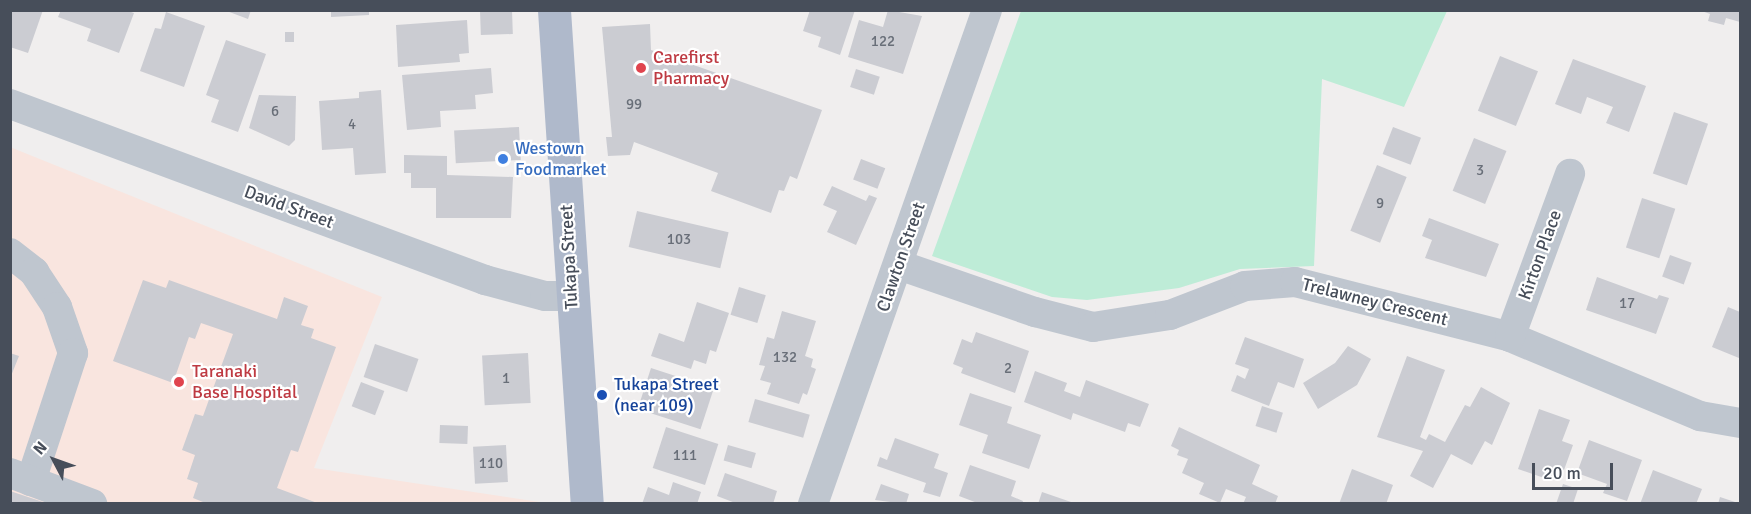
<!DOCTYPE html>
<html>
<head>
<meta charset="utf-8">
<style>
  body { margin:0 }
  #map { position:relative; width:1751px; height:514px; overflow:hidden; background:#f0eeee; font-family:Signika,sans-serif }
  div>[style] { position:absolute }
  .medical>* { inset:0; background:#f9e5df }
  .green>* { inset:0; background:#beecd7 }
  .building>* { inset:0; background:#cbccd2; transform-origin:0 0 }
  .minor>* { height:30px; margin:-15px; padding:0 15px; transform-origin:15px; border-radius:15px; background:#bfc6cf }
  .major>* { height:33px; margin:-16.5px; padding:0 16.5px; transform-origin:16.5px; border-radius:16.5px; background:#afb9cb }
  .dots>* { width:16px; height:16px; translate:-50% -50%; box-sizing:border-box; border:3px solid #fff; border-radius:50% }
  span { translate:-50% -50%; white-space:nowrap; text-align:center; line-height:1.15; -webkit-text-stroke:4.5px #fff; paint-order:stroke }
  .number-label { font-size:15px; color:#686e78 }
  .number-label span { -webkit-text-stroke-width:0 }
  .health-label { font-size:18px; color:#be3a42 }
  .left { translate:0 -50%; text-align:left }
  .shop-label { font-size:18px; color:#366cbe }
  .street-label { font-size:18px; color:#474e5a }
  .transit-label { font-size:18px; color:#164399 }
  .frame { position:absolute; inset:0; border:12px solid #474e5a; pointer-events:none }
  .north { position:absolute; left:24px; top:430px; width:60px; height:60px; -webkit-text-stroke:4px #fff; paint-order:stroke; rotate:311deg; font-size:16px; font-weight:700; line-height:24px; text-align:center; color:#474e5a }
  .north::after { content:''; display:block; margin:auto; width:21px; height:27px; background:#474e5a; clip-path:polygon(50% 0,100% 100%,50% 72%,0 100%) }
  .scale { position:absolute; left:1532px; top:463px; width:81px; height:27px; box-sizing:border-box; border:3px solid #474e5a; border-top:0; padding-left:8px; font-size:18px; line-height:21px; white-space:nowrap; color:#474e5a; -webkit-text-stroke:4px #fff; paint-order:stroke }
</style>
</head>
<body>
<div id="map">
  <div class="medical">
    <i style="clip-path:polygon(10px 147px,382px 297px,314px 468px,546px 503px,11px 503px)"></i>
  </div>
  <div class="green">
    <i style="clip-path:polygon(1021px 11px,1021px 10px,1447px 11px,1404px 107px,1322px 79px,1314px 266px,1240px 269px,1179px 288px,1087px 300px,1052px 297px,932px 256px)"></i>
  </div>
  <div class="building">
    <i style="clip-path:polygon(10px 10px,43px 10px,28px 53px,10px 47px)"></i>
    <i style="clip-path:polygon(61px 10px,125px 10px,134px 13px,119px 53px,87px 41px,91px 29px,58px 17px)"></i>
    <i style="clip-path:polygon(224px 10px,251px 10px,248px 19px)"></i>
    <i style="clip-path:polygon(331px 10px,369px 10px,369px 15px,331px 17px)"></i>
    <i style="left:512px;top:10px;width:24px;height:32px;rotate:88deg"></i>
    <i style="clip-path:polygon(810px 10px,855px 10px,840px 55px,818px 47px,821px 37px,803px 31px)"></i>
    <i style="clip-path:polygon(888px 10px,922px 16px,903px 74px,848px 57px,859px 20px,883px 27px)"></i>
    <i style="clip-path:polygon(1699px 10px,1740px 10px,1740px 22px,1726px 18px,1724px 25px,1708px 21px,1710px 14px)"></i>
    <i style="clip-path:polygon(166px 12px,205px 26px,184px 87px,140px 71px,155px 28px,161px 29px)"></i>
    <i style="clip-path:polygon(467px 20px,469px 53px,459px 54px,460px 62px,398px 67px,396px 25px)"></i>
    <i style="clip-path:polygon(650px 24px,651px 50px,822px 110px,797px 179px,790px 176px,784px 191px,779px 190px,771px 213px,711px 191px,718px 173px,634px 142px,630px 155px,608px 156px,606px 137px,612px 137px,602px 27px)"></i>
    <i style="left:285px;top:32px;width:9px;height:10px"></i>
    <i style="clip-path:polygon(226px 40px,266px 54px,238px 132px,211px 122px,219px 100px,206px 95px)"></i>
    <i style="left:1500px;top:56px;width:41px;height:59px;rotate:22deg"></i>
    <i style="clip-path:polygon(1573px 59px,1646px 86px,1629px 132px,1606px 123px,1613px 107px,1587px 97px,1581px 114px,1555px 104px)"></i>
    <i style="clip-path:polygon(491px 68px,493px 93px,475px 95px,476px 109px,440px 111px,441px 127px,407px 130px,402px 75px)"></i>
    <i style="left:856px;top:69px;width:25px;height:19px;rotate:18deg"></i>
    <i style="clip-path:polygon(381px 90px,386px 173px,355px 175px,353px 148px,322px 150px,319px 101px,359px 98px,359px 92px)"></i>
    <i style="clip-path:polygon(259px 95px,296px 96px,295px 140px,289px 146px,249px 128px)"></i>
    <i style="left:1674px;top:112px;width:36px;height:65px;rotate:19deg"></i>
    <i style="left:519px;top:127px;width:33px;height:65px;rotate:87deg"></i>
    <i style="left:1393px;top:127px;width:30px;height:29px;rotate:21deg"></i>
    <i style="left:1474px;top:138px;width:35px;height:57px;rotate:22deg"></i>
    <i style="clip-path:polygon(404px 155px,447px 156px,447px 175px,513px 177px,511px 218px,436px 218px,436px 188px,411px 188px,411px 173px,404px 173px)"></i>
    <i style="left:861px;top:159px;width:26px;height:22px;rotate:21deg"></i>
    <i style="left:1377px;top:165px;width:32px;height:71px;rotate:22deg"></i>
    <i style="clip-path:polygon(832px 186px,866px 201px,869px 195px,877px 198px,856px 245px,827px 232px,837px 211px,823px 205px)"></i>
    <i style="left:1642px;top:198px;width:35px;height:52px;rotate:18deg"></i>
    <i style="left:637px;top:211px;width:94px;height:37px;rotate:13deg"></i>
    <i style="clip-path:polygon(1429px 218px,1499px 244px,1486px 277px,1425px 258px,1432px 240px,1422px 236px)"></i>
    <i style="left:1670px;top:255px;width:23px;height:23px;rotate:20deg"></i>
    <i style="clip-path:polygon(1597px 277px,1657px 299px,1659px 295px,1669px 298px,1656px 334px,1586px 310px)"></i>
    <i style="clip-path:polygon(143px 280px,166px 288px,169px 280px,277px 319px,284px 297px,308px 306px,301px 325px,314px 329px,311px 338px,336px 347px,298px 452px,291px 450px,277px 488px,320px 504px,208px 504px,193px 498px,198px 483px,187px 479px,195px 455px,182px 450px,195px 414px,203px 416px,233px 334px,201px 323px,195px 339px,189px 337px,173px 383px,113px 361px)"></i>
    <i style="left:739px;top:287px;width:28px;height:29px;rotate:17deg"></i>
    <i style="clip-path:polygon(697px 302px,729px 313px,716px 352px,710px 350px,706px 364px,694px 360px,691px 369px,651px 356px,659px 333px,684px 342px)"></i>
    <i style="clip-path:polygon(1728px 307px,1740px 312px,1739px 358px,1712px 347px)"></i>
    <i style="clip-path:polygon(782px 311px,816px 321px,805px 356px,813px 359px,811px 367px,816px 369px,807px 395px,803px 393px,799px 404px,767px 394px,771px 383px,760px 380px,765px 366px,759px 365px,767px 337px,774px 339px)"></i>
    <i style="clip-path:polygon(976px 332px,1029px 351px,1015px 393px,961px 373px,963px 368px,953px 364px,962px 339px,972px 343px)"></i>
    <i style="clip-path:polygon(1245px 337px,1304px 359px,1294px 388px,1278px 382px,1269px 406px,1231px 391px,1237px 375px,1245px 379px,1249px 369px,1235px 364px)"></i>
    <i style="left:375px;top:344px;width:46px;height:35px;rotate:19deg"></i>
    <i style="clip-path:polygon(1348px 346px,1371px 359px,1357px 385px,1318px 409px,1303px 383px,1335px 363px)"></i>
    <i style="clip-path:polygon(10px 353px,19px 356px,11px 376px,10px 376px)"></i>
    <i style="left:528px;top:353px;width:50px;height:46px;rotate:87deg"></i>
    <i style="clip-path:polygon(1407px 356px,1445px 370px,1420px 437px,1426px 440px,1429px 434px,1445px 442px,1465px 405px,1470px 407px,1481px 387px,1510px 403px,1492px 445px,1485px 441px,1472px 465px,1451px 454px,1433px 488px,1410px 476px,1423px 451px,1377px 437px)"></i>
    <i style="left:651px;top:368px;width:66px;height:43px;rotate:18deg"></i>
    <i style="clip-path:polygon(1035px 371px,1067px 383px,1064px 391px,1080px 397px,1086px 380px,1149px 404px,1140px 427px,1128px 423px,1125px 432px,1073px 413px,1071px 420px,1024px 402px)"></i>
    <i style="left:361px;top:382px;width:25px;height:26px;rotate:21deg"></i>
    <i style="clip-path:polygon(970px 393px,1012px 407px,1007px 423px,1041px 435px,1029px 469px,982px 453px,988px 435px,959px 425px)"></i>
    <i style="left:755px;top:399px;width:57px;height:24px;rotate:16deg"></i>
    <i style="left:1262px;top:406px;width:22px;height:21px;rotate:18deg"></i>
    <i style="clip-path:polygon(1539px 409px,1570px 420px,1562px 441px,1573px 445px,1564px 470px,1555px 466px,1550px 480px,1518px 469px)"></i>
    <i style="left:440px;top:425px;width:28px;height:18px;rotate:2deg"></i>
    <i style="left:666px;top:427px;width:55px;height:43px;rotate:18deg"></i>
    <i style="clip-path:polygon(1179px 427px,1260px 465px,1252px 484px,1278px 496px,1275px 504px,1243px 504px,1246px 497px,1226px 489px,1220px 503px,1199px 494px,1204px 483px,1182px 473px,1188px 459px,1177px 455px,1179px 450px,1171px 446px)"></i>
    <i style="clip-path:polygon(895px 438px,939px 454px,934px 468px,948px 473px,940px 497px,923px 492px,926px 483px,877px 466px,880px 457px,887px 460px)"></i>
    <i style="clip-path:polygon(1589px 440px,1642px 460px,1627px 501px,1603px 493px,1607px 484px,1577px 473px)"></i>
    <i style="left:506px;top:445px;width:37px;height:33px;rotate:87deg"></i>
    <i style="left:728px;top:445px;width:29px;height:16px;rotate:16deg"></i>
    <i style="clip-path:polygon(970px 465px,1016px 481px,1011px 496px,1023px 501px,1022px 504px,980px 504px,959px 496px)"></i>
    <i style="clip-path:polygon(1352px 469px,1393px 485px,1386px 504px,1339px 504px)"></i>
    <i style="clip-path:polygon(1653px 470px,1702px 489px,1696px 504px,1640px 504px)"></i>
    <i style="clip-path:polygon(725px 473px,777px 491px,773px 504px,738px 504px,717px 496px)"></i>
    <i style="clip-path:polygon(673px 482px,701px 492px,697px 504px,642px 504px,648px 487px,669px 495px)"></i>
    <i style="clip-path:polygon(881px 484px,909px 494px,906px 504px,875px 500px)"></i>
    <i style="clip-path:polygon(1563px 484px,1578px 489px,1573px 504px,1556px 504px)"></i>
    <i style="clip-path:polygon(10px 491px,46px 503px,46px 504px,10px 504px)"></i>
    <i style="clip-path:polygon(1042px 492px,1074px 503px,1074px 504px,1038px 504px)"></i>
    <i style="clip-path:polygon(1720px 497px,1738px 503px,1738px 504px,1718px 504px)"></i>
  </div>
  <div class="minor">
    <i style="left:10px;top:104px;width:507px;rotate:20.33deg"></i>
    <i style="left:485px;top:280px;width:62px;rotate:14.9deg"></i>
    <i style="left:545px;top:296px;width:25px"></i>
    <i style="left:10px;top:253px;width:31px;rotate:38deg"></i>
    <i style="left:34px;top:272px;width:42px;rotate:56.7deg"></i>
    <i style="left:57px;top:307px;width:49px;rotate:70.8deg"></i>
    <i style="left:73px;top:353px;width:135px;rotate:108.2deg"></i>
    <i style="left:899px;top:265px;width:144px;rotate:19.1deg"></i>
    <i style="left:1035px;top:312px;width:60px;rotate:14.5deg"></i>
    <i style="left:1093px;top:327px;width:78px;rotate:-8.9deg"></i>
    <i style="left:1170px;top:315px;width:80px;rotate:-21.1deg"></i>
    <i style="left:1245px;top:286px;width:50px;rotate:-4.6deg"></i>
    <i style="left:1295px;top:282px;width:222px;rotate:14.3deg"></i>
    <i style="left:1510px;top:337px;width:206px;rotate:22.6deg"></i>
    <i style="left:1700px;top:416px;width:41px;rotate:9.9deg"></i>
    <i style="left:1510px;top:337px;width:174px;rotate:-69.8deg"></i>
    <i style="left:10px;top:473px;width:88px;rotate:20.7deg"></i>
    <i style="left:813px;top:504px;width:524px;rotate:-70.6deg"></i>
  </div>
  <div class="major">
    <i style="left:554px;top:10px;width:495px;rotate:86.2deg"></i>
  </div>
  <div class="dots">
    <i style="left:641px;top:68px;background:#e0444e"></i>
    <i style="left:503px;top:159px;background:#3f7fe0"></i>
    <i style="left:179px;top:382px;background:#e0444e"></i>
    <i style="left:602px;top:395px;background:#1a4fb4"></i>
  </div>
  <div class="number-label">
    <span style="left:883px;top:42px">122</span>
    <span style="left:634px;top:105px">99</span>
    <span style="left:275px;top:112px">6</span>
    <span style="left:352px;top:125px">4</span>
    <span style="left:1480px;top:171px">3</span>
    <span style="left:1380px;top:204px">9</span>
    <span style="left:679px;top:240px">103</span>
    <span style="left:1627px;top:304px">17</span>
    <span style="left:785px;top:358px">132</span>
    <span style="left:1008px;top:369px">2</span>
    <span style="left:506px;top:379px">1</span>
    <span style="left:685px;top:456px">111</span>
    <span style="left:491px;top:464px">110</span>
  </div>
  <div class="health-label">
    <span class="left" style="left:653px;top:68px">Carefirst<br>Pharmacy</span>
    <span class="left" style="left:192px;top:382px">Taranaki<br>Base Hospital</span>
  </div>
  <div class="shop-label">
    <span class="left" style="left:515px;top:159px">Westown<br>Foodmarket</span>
  </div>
  <div class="street-label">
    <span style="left:289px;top:207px;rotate:20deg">David Street</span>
    <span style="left:1540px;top:255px;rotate:-70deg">Kirton Place</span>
    <span style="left:569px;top:257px;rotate:-93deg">Tukapa Street</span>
    <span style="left:901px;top:257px;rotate:-71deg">Clawton Street</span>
    <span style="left:1375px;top:302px;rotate:14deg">Trelawney Crescent</span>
  </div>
  <div class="transit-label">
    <span class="left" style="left:614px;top:395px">Tukapa Street<br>(near 109)</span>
  </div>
  <div class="frame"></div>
  <div class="north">N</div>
  <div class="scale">20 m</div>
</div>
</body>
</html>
